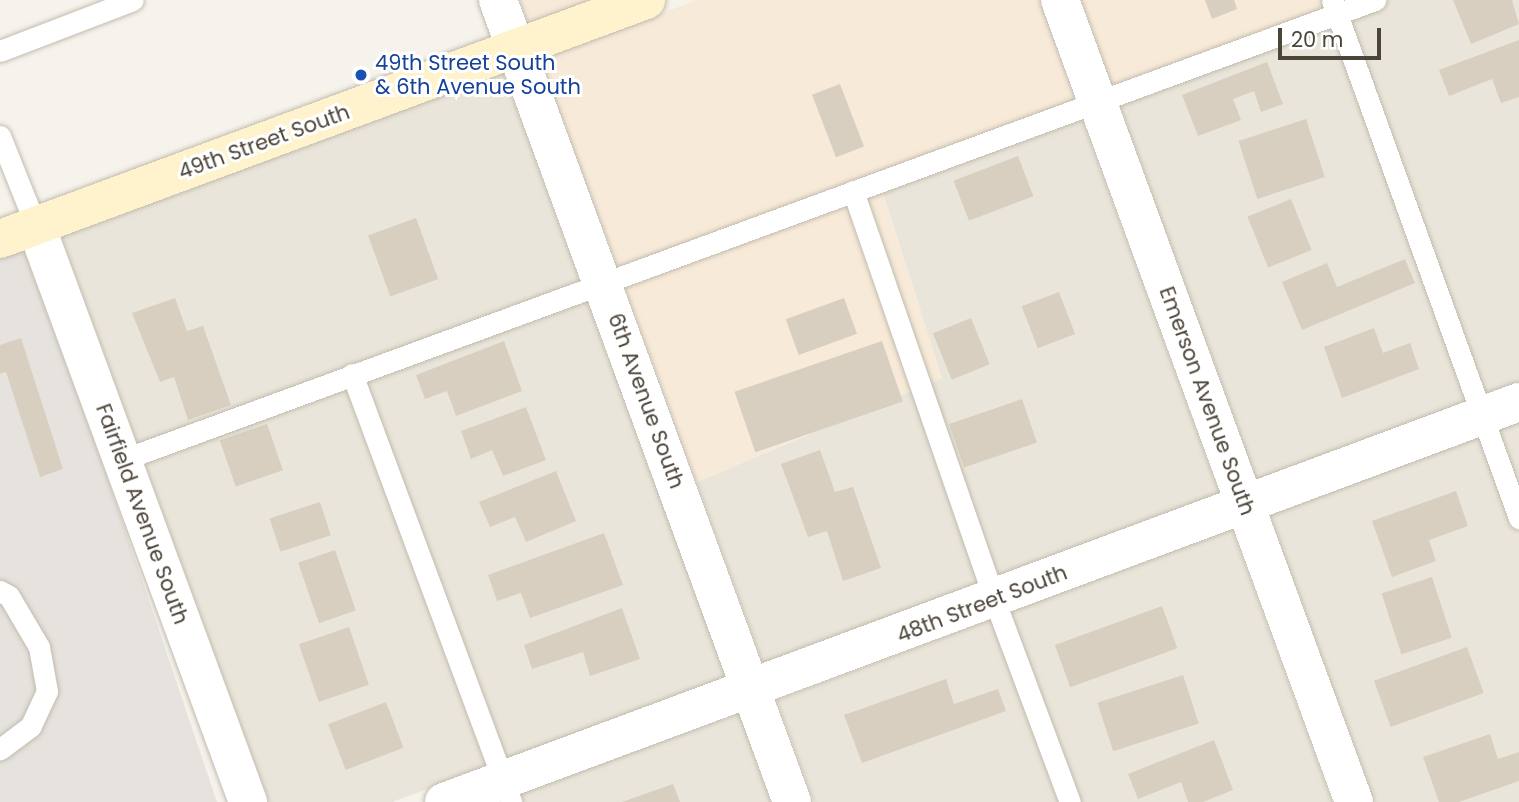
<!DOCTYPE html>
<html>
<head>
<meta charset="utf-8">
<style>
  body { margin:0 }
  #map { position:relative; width:1519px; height:802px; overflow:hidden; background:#f6f3ec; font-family:Poppins,sans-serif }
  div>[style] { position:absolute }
  .residential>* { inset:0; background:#eae5da }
  .commercial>* { inset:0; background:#f7ead8 }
  .industrial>* { inset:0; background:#e6e2dd }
  .building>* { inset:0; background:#d8cfc1; transform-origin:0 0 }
  .roads { filter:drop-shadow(0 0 2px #c2bbae) drop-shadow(0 0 2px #c2bbae) }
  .service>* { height:21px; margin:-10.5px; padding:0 10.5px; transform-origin:10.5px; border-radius:10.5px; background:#fff }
  .minor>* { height:38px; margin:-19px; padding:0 19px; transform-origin:19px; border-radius:19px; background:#fff }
  .secondary>* { height:38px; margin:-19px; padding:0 19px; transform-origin:19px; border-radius:19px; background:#fff3cd }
  .dots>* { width:19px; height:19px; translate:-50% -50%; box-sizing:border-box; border:4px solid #fff; border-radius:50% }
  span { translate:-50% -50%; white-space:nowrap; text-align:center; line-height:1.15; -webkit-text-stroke:6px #fff; paint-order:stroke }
  .transit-label { font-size:21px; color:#164399 }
  .left { translate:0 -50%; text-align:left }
  .street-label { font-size:21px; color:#4b4439 }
  .scale { position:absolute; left:1278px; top:28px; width:103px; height:32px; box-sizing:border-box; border:4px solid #4b4439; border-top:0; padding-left:9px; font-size:21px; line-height:24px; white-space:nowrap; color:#4b4439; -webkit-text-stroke:5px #fff; paint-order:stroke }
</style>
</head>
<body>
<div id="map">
  <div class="residential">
    <i style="clip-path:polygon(1382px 0,1519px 0,1519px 382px,1257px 481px,1118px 100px)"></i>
    <i style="clip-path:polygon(503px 72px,727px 680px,392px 802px,269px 802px,61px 236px)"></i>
    <i style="clip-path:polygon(1080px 114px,1220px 495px,764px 666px,697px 482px,942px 378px,882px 190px)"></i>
    <i style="clip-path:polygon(1519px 420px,1519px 802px,1375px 802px,1270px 515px)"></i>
    <i style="clip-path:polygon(1232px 529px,1332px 802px,814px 802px,777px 700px)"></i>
    <i style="clip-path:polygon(739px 714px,771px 802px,496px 802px)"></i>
  </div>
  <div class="commercial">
    <i style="clip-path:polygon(520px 0,595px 0,529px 25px)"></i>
    <i style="clip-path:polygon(697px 0,1039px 0,1080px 114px,882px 190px,942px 378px,697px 482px,541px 59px)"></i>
    <i style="clip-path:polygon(1081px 0,1382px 0,1118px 100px)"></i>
  </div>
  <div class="industrial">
    <i style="clip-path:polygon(24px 250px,107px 476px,217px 802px,0 802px,0 258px)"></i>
  </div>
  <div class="building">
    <i style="clip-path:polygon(1205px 0,1234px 0,1237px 9px,1212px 19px)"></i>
    <i style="clip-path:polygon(1453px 0,1512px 0,1519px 24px,1471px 44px)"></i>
    <i style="clip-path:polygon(1519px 40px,1519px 97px,1501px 103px,1492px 79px,1449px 96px,1439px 70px)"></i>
    <i style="clip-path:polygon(1267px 62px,1283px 104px,1261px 112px,1254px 91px,1233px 99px,1241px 120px,1198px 136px,1182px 95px)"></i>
    <i style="left:840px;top:84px;width:67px;height:30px;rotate:69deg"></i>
    <i style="left:1306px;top:119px;width:61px;height:71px;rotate:72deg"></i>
    <i style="left:1018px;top:156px;width:43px;height:69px;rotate:69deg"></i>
    <i style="left:1291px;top:199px;width:55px;height:47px;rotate:68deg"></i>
    <i style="left:416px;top:218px;width:65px;height:51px;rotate:70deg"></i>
    <i style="clip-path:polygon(1405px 259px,1415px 283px,1302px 330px,1282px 282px,1327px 263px,1337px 287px)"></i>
    <i style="left:1059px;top:292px;width:45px;height:40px;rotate:69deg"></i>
    <i style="clip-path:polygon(175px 298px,187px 331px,203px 326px,231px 405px,188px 420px,174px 377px,160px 382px,132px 313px)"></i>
    <i style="left:844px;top:298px;width:38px;height:62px;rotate:70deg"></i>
    <i style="left:971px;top:318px;width:50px;height:41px;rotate:68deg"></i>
    <i style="clip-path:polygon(1374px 328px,1383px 353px,1410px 343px,1419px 369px,1342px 398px,1324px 347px)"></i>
    <i style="clip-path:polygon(21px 338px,63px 469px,40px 477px,6px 372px,0 374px,0 345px)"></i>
    <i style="clip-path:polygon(504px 341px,522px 391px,456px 416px,447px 391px,425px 399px,416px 375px)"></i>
    <i style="left:882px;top:341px;width:64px;height:156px;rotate:71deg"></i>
    <i style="left:1022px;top:399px;width:46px;height:77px;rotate:71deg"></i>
    <i style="clip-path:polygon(526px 407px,546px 460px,503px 476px,492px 450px,471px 459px,461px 431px)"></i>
    <i style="left:267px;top:424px;width:49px;height:50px;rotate:71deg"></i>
    <i style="clip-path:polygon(820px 450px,835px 492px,853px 487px,881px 568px,843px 581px,827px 531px,808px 537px,781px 464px)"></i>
    <i style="clip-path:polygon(556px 471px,576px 521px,526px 542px,515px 517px,490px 527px,479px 502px)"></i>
    <i style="clip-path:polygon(1456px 491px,1468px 526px,1429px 540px,1436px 561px,1392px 577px,1372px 521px)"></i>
    <i style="left:320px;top:502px;width:35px;height:53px;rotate:72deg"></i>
    <i style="clip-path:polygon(604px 533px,623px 585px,530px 618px,521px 593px,497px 601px,488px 575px)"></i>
    <i style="left:335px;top:550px;width:64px;height:39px;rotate:71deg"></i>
    <i style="left:1432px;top:577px;width:64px;height:53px;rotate:72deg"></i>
    <i style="left:1162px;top:606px;width:45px;height:114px;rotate:70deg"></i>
    <i style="clip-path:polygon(622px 608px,640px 659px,590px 676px,583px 652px,532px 669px,524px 645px)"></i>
    <i style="left:349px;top:627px;width:61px;height:53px;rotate:71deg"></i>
    <i style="left:1467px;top:647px;width:49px;height:99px;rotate:70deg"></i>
    <i style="left:1183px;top:675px;width:51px;height:90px;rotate:72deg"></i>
    <i style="clip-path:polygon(946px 679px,954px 704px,998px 689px,1006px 711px,862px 763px,844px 715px)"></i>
    <i style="left:386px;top:702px;width:49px;height:62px;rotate:69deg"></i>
    <i style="clip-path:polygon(1490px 734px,1498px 759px,1519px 752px,1519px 781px,1459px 802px,1439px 802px,1423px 757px)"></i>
    <i style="clip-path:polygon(1214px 740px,1233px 790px,1203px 802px,1188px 802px,1181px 782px,1138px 799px,1128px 774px)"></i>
    <i style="clip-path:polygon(673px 784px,680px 802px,622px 802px)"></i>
  </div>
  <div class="roads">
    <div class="service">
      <i style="left:1332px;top:0;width:551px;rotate:70.15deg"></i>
      <i style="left:0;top:51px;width:142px;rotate:-21deg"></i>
      <i style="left:0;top:136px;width:97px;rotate:68.2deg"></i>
      <i style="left:853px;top:191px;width:432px;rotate:70.9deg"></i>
      <i style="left:994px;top:599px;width:217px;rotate:69.5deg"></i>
      <i style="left:352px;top:374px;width:457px;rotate:69.6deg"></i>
      <i style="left:122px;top:460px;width:1335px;rotate:-20.16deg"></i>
      <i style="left:0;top:591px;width:10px;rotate:29deg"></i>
      <i style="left:9px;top:596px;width:59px;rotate:59.5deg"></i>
      <i style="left:39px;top:647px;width:45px;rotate:79.7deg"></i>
      <i style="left:47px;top:691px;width:38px;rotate:115deg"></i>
      <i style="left:31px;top:726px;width:39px;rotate:143deg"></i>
    </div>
    <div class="minor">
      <i style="left:498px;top:0;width:854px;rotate:69.87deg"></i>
      <i style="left:1060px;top:0;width:854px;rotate:69.87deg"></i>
      <i style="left:36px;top:226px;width:614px;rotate:69.79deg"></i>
      <i style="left:444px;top:802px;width:1147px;rotate:-20.41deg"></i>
    </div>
    <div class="secondary">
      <i style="left:0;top:239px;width:689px;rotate:-20.3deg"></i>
    </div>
  </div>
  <div class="dots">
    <i style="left:361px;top:75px;background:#1a4fb4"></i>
  </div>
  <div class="transit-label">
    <span class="left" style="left:375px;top:75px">49th Street South<br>&amp; 6th Avenue South</span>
  </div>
  <div class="street-label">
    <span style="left:264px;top:142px;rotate:-20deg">49th Street South</span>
    <span style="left:646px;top:401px;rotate:70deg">6th Avenue South</span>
    <span style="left:1207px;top:401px;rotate:70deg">Emerson Avenue South</span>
    <span style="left:142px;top:514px;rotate:70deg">Fairfield Avenue South</span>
    <span style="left:982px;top:604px;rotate:-21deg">48th Street South</span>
  </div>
  <div class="scale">20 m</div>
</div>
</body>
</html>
